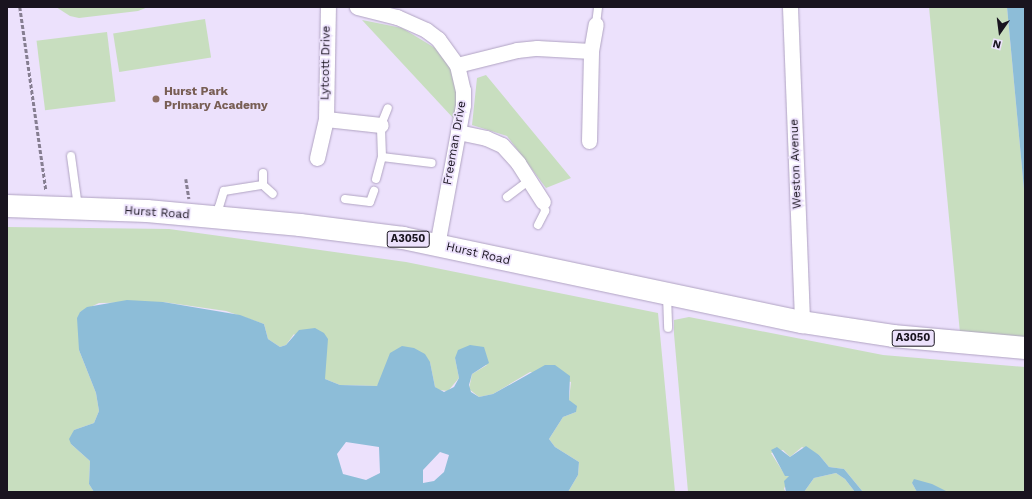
<!DOCTYPE html>
<html>
<head>
<meta charset="utf-8">
<style>
  body { margin:0 }
  #map { position:relative; width:1032px; height:499px; overflow:hidden; background:#ece1fc; font-family:"Work Sans",sans-serif }
  div>[style] { position:absolute }
  .green>* { inset:0; background:#c8debf; transform-origin:0 0 }
  .water>* { inset:0; background:#8dbdd8 }
  .path>* { height:2.5px; margin-top:-1.25px; transform-origin:0; background:repeating-linear-gradient(90deg,#867e91 0 4px,transparent 0 6px) }
  .roads { filter:drop-shadow(0 0 1px #b0a3c2) drop-shadow(0 0 1px #b0a3c2) }
  .lane>* { height:8px; margin:-4px; padding:0 4px; transform-origin:4px; border-radius:4px; background:#fff }
  .street>* { height:15px; margin:-7.5px; padding:0 7.5px; transform-origin:7.5px; border-radius:7.5px; background:#fff }
  .primary>* { height:22px; margin:-11px; padding:0 11px; transform-origin:11px; border-radius:11px; background:#fff }
  .dots>* { width:11px; height:11px; translate:-50% -50%; box-sizing:border-box; border:2px solid #ece1fc; border-radius:50% }
  span { translate:-50% -50%; white-space:nowrap; text-align:center; line-height:1.15; -webkit-text-stroke:3.5px #ece1fc; paint-order:stroke }
  .shield-label span { padding:1px 3px; background:#ece1fc; border:1px solid; border-radius:3px; -webkit-text-stroke-width:0 }
  .shield-label { font-size:11px; color:#19141f; font-weight:700 }
  .street-label { font-size:12px; color:#19141f }
  .education-label { font-size:12px; color:#785e54; font-weight:700 }
  .left { translate:0 -50%; text-align:left }
  .frame { position:absolute; inset:0; border:8px solid #19141f; pointer-events:none }
  .north { position:absolute; left:980px; top:12px; width:40px; height:40px; -webkit-text-stroke:3px #ece1fc; paint-order:stroke; rotate:194deg; font-size:11px; font-weight:700; line-height:16px; text-align:center; color:#19141f }
  .north::after { content:''; display:block; margin:auto; width:14px; height:18px; background:#19141f; clip-path:polygon(50% 0,100% 100%,50% 72%,0 100%) }
</style>
</head>
<body>
<div id="map">
  <div class="green">
    <i style="clip-path:polygon(56px 7px,148px 7px,138px 11px,79px 18px,70px 16px)"></i>
    <i style="clip-path:polygon(929px 7px,1007px 7px,1025px 200px,1025px 338px,960px 333px)"></i>
    <i style="left:205px;top:19px;width:39px;height:93px;rotate:81deg"></i>
    <i style="clip-path:polygon(362px 20px,402px 28px,435px 48px,450px 68px,458px 98px,454px 119px)"></i>
    <i style="left:107px;top:32px;width:70px;height:71px;rotate:83deg"></i>
    <i style="clip-path:polygon(486px 75px,571px 178px,546px 188px,507px 136px,472px 125px,477px 78px)"></i>
    <i style="clip-path:polygon(7px 227px,169px 229px,406px 262px,658px 313px,675px 492px,568px 492px,578px 475px,579px 462px,555px 447px,549px 439px,563px 417px,576px 412px,569px 400px,571px 382px,530px 372px,493px 394px,479px 397px,469px 389px,472px 374px,487px 365px,455px 358px,459px 378px,448px 391px,439px 390px,435px 387px,430px 362px,379px 383px,377px 386px,340px 385px,325px 379px,325px 373px,294px 334px,286px 345px,280px 347px,268px 339px,264px 324px,226px 311px,163px 302px,99px 303px,80px 312px,79px 350px,96px 393px,99px 411px,94px 423px,74px 430px,71px 444px,90px 461px,89px 484px,94px 492px,7px 492px)"></i>
    <i style="clip-path:polygon(689px 317px,883px 355px,1025px 367px,1025px 492px,948px 492px,912px 483px,917px 492px,863px 492px,844px 469px,829px 467px,819px 455px,802px 447px,790px 457px,783px 450px,771px 453px,785px 475px,789px 476px,784px 489px,786px 492px,688px 492px,674px 334px,674px 320px)"></i>
    <i style="clip-path:polygon(836px 473px,845px 479px,855px 492px,804px 492px,814px 478px)"></i>
  </div>
  <div class="water">
    <i style="clip-path:polygon(1007px 7px,1025px 7px,1025px 200px)"></i>
    <i style="clip-path:polygon(evenodd,127px 300px,163px 302px,240px 315px,264px 324px,268px 339px,280px 347px,286px 345px,299px 330px,315px 328px,324px 333px,328px 339px,325px 379px,340px 385px,377px 386px,390px 353px,402px 346px,414px 348px,425px 354px,430px 362px,435px 387px,444px 392px,454px 387px,459px 378px,455px 358px,458px 350px,470px 345px,484px 347px,489px 363px,472px 374px,469px 385px,471px 392px,479px 397px,493px 394px,545px 365px,555px 365px,570px 376px,569px 400px,577px 406px,576px 412px,563px 417px,549px 439px,555px 447px,579px 462px,578px 475px,568px 492px,94px 492px,89px 484px,90px 461px,71px 444px,69px 439px,74px 430px,94px 423px,99px 411px,96px 393px,79px 350px,77px 318px,80px 312px,87px 307px,127px 300px,346px 442px,379px 447px,380px 473px,366px 480px,343px 474px,337px 454px,346px 442px,127px 300px,440px 452px,449px 455px,444px 472px,434px 481px,423px 483px,423px 470px,440px 452px)"></i>
    <i style="clip-path:polygon(806px 446px,819px 455px,829px 467px,844px 469px,863px 492px,855px 492px,845px 479px,836px 473px,814px 478px,804px 492px,786px 492px,784px 481px,789px 476px,785px 476px,771px 450px,777px 447px,790px 457px)"></i>
    <i style="clip-path:polygon(914px 479px,932px 484px,948px 492px,917px 492px,912px 483px)"></i>
  </div>
  <div class="path">
    <i style="left:20px;top:7px;width:185px;rotate:81.9deg"></i>
    <i style="left:186px;top:179px;width:20px;rotate:81deg"></i>
  </div>
  <div class="roads">
    <div class="lane">
      <i style="left:596px;top:24px;width:17px;rotate:-83deg"></i>
      <i style="left:71px;top:156px;width:51px;rotate:82.2deg"></i>
      <i style="left:382px;top:157px;width:50px;rotate:6.8deg"></i>
      <i style="left:376px;top:179px;width:23px;rotate:-75deg"></i>
      <i style="left:382px;top:157px;width:32px;rotate:-92deg"></i>
      <i style="left:381px;top:125px;width:18px;rotate:-68deg"></i>
      <i style="left:263px;top:185px;width:12px;rotate:-90deg"></i>
      <i style="left:507px;top:197px;width:26px;rotate:-37deg"></i>
      <i style="left:345px;top:199px;width:25px;rotate:7deg"></i>
      <i style="left:370px;top:202px;width:12px;rotate:-70deg"></i>
      <i style="left:221px;top:217px;width:10px;rotate:-101deg"></i>
      <i style="left:219px;top:207px;width:17px;rotate:-73deg"></i>
      <i style="left:224px;top:191px;width:39px;rotate:-9deg"></i>
      <i style="left:263px;top:185px;width:13px;rotate:42deg"></i>
      <i style="left:538px;top:225px;width:16px;rotate:-63deg"></i>
      <i style="left:545px;top:211px;width:9px;rotate:-103deg"></i>
      <i style="left:667px;top:295px;width:33px;rotate:88deg"></i>
    </div>
    <div class="street">
      <i style="left:357px;top:7px;width:41px;rotate:14deg"></i>
      <i style="left:397px;top:17px;width:32px;rotate:24deg"></i>
      <i style="left:426px;top:30px;width:15px;rotate:37deg"></i>
      <i style="left:438px;top:39px;width:32px;rotate:54deg"></i>
      <i style="left:457px;top:65px;width:26px;rotate:77deg"></i>
      <i style="left:463px;top:90px;width:15px;rotate:90deg"></i>
      <i style="left:463px;top:105px;width:142px;rotate:100.5deg"></i>
      <i style="left:790px;top:7px;width:315px;rotate:87.8deg"></i>
      <i style="left:457px;top:65px;width:62px;rotate:-14deg"></i>
      <i style="left:517px;top:50px;width:20px;rotate:-6deg"></i>
      <i style="left:537px;top:48px;width:54px;rotate:3.2deg"></i>
      <i style="left:326px;top:119px;width:55px;rotate:6.2deg"></i>
      <i style="left:458px;top:132px;width:29px;rotate:12deg"></i>
      <i style="left:486px;top:138px;width:17px;rotate:24deg"></i>
      <i style="left:502px;top:145px;width:24px;rotate:48deg"></i>
      <i style="left:518px;top:163px;width:46px;rotate:57.3deg"></i>
      <i style="left:589px;top:141px;width:90px;rotate:-88.7deg"></i>
      <i style="left:591px;top:51px;width:27px;rotate:-80deg"></i>
      <i style="left:317px;top:158px;width:40px;rotate:-77deg"></i>
      <i style="left:326px;top:119px;width:112px;rotate:-89deg"></i>
    </div>
    <div class="primary">
      <i style="left:7px;top:206px;width:140px;rotate:2deg"></i>
      <i style="left:147px;top:211px;width:154px;rotate:5.2deg"></i>
      <i style="left:300px;top:225px;width:104px;rotate:7.2deg"></i>
      <i style="left:403px;top:238px;width:408px;rotate:11.9deg"></i>
      <i style="left:802px;top:322px;width:92px;rotate:8.7deg"></i>
      <i style="left:893px;top:336px;width:133px;rotate:5.2deg"></i>
    </div>
  </div>
  <div class="dots">
    <i style="left:156px;top:99px;background:#8d6e63"></i>
  </div>
  <div class="shield-label">
    <span style="left:408px;top:239px">A3050</span>
    <span style="left:913px;top:338px">A3050</span>
  </div>
  <div class="street-label">
    <span style="left:326px;top:63px;rotate:-89deg">Lytcott Drive</span>
    <span style="left:455px;top:143px;rotate:-80deg">Freeman Drive</span>
    <span style="left:796px;top:164px;rotate:-92deg">Weston Avenue</span>
    <span style="left:157px;top:213px;rotate:4deg">Hurst Road</span>
    <span style="left:478px;top:254px;rotate:13deg">Hurst Road</span>
  </div>
  <div class="education-label">
    <span class="left" style="left:164px;top:99px">Hurst Park<br>Primary Academy</span>
  </div>
  <div class="frame"></div>
  <div class="north">N</div>
</div>
</body>
</html>
